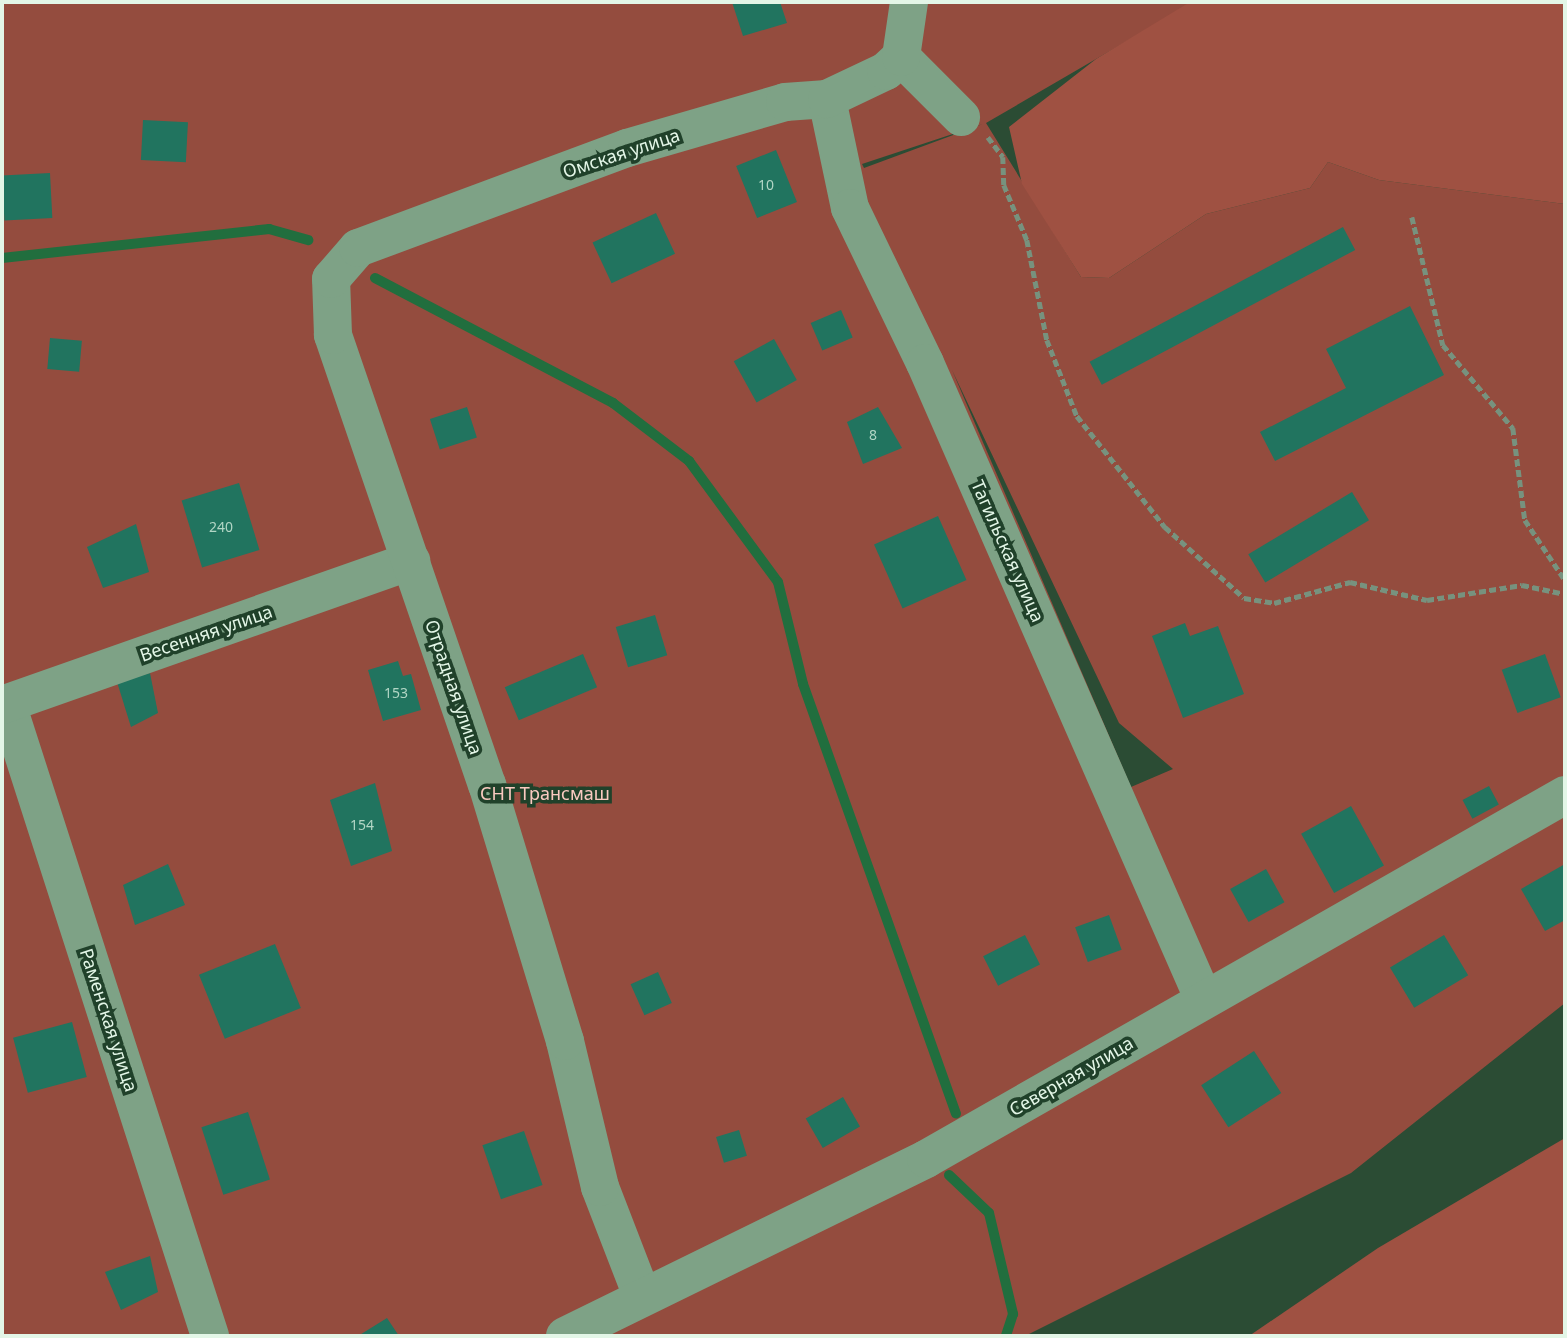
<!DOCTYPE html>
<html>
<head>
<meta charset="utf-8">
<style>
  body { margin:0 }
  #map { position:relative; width:1567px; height:1338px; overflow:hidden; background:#2b4c34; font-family:"Noto Sans",sans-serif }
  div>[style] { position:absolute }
  .green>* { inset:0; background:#944c3e }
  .forest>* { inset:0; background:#9f5142 }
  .stream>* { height:10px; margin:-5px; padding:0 5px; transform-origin:5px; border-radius:5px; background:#216e3e }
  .building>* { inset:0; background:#21745f; transform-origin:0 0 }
  .path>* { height:4.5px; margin-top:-2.25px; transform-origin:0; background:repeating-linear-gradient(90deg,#77927e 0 7px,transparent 0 10.5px) }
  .minor>* { height:38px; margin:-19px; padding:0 19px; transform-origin:19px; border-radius:19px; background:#7ea286 }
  span { translate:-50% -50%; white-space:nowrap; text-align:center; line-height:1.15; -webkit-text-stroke:7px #20412a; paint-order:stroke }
  .number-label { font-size:14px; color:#b2d6c5 }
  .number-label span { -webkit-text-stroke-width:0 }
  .street-label { font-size:18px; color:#e3f6e7 }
  .park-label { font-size:18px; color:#f9cac0 }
  .frame { position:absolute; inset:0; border:4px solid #e3f6e7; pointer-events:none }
</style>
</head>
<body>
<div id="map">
  <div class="green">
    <i style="clip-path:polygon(evenodd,2px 2px,1194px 2px,986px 123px,1081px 277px,1109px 278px,1206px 214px,1310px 188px,1328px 162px,1379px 180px,1565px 204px,1565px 1003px,1351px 1173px,1025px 1336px,2px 1336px,2px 2px,983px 124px,864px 168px,862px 164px,983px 124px,2px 2px,952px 370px,1119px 723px,1173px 769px,1131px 787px,952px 370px)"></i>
  </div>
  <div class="forest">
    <i style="clip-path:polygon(1190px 2px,1565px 2px,1565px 204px,1379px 180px,1328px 162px,1310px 188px,1206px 214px,1109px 278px,1081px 277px,1022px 184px,1009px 127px,1096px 59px)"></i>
    <i style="clip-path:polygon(1565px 1138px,1565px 1336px,1249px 1336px,1378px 1248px)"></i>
  </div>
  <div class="stream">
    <i style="left:2px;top:258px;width:269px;rotate:-6.2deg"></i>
    <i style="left:269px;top:229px;width:41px;rotate:15.8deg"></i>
    <i style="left:375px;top:278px;width:269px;rotate:27.7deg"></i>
    <i style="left:613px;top:403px;width:96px;rotate:37.3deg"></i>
    <i style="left:689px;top:461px;width:150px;rotate:53.7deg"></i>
    <i style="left:778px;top:582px;width:105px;rotate:76.2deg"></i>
    <i style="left:803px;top:684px;width:456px;rotate:70.4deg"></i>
    <i style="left:949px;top:1175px;width:55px;rotate:43.5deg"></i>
    <i style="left:989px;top:1213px;width:104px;rotate:76.6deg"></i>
    <i style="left:1013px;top:1314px;width:23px;rotate:108deg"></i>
  </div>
  <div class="building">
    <i style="clip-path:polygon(732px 2px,780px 2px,787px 23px,743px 36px)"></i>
    <i style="left:143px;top:120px;width:45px;height:40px;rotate:3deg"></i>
    <i style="left:776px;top:150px;width:56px;height:43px;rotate:68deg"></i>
    <i style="left:50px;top:173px;width:45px;height:48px;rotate:87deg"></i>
    <i style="left:656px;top:213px;width:45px;height:70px;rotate:65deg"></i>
    <i style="left:1343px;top:227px;width:26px;height:287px;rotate:62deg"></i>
    <i style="clip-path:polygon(1410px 306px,1444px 375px,1275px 461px,1260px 432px,1346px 388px,1326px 349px)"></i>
    <i style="left:841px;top:310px;width:30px;height:33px;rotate:67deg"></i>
    <i style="left:50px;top:338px;width:32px;height:31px;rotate:5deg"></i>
    <i style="left:774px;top:339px;width:47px;height:46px;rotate:61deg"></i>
    <i style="left:467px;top:407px;width:32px;height:39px;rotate:72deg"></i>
    <i style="clip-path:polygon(878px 407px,902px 448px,863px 464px,847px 422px)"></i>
    <i style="left:239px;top:483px;width:70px;height:60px;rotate:73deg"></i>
    <i style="left:1352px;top:492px;width:33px;height:121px;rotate:59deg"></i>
    <i style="left:938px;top:516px;width:70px;height:70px;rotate:66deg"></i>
    <i style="clip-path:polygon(136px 524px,149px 572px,103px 588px,87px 547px)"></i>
    <i style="left:655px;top:615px;width:42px;height:41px;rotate:73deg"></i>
    <i style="clip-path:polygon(1185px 623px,1190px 636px,1218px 626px,1244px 694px,1183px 718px,1152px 636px)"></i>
    <i style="left:583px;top:654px;width:36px;height:85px;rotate:67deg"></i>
    <i style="left:1545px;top:654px;width:46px;height:46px;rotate:70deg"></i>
    <i style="clip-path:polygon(398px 661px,403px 676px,411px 674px,421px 710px,383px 721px,368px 670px)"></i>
    <i style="clip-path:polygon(150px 673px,158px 713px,131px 727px,117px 682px)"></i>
    <i style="clip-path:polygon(375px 783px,392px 851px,351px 866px,330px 800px)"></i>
    <i style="left:1489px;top:786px;width:21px;height:30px;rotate:62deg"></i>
    <i style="left:1351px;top:806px;width:68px;height:57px;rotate:61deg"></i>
    <i style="clip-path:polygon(168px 864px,185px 905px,135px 925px,123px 885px)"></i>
    <i style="clip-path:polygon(1565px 864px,1565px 920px,1545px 931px,1521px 889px)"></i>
    <i style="left:1266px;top:869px;width:38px;height:41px;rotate:61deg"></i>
    <i style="left:1109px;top:915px;width:37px;height:36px;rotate:70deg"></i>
    <i style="left:1025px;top:935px;width:33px;height:47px;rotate:63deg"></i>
    <i style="left:1444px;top:935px;width:47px;height:63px;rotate:59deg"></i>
    <i style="left:275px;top:944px;width:69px;height:82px;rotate:68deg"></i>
    <i style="left:658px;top:972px;width:34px;height:30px;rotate:66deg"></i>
    <i style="left:72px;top:1022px;width:57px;height:61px;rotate:75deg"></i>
    <i style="left:1254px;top:1051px;width:50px;height:63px;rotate:57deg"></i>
    <i style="left:843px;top:1097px;width:34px;height:43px;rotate:60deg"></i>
    <i style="left:248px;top:1112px;width:71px;height:49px;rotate:72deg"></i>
    <i style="left:739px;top:1130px;width:27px;height:24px;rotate:73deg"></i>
    <i style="left:524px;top:1131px;width:57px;height:44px;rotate:71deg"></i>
    <i style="clip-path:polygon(150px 1256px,158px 1292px,121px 1310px,105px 1272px)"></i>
    <i style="clip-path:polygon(387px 1318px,399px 1336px,358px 1336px)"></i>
  </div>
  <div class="path">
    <i style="left:988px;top:137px;width:25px;rotate:53deg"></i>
    <i style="left:1003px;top:157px;width:28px;rotate:88deg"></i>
    <i style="left:1004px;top:185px;width:60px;rotate:67.3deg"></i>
    <i style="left:1027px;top:240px;width:102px;rotate:78.7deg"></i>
    <i style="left:1047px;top:340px;width:82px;rotate:68.5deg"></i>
    <i style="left:1077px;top:416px;width:142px;rotate:51.6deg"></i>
    <i style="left:1165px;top:527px;width:106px;rotate:41.9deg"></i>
    <i style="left:1244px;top:598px;width:30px;rotate:9deg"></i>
    <i style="left:1274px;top:603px;width:79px;rotate:-15.4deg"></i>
    <i style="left:1350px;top:582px;width:79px;rotate:13.2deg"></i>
    <i style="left:1427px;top:600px;width:96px;rotate:-9deg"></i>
    <i style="left:1522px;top:585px;width:44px;rotate:11.8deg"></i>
    <i style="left:1412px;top:217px;width:132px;rotate:76.4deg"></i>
    <i style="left:1443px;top:345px;width:109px;rotate:49.9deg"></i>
    <i style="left:1513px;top:428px;width:93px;rotate:82.6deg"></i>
    <i style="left:1525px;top:520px;width:72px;rotate:56.3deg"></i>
  </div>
  <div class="minor">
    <i style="left:901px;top:57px;width:85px;rotate:45deg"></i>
    <i style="left:827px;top:99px;width:111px;rotate:78.1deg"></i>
    <i style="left:850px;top:208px;width:172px;rotate:64.2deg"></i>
    <i style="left:925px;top:363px;width:695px;rotate:66.35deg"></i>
    <i style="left:7px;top:704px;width:664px;rotate:72.19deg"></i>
    <i style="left:2px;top:705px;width:434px;rotate:-19.4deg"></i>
    <i style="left:642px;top:1296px;width:117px;rotate:-111.1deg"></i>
    <i style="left:600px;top:1187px;width:150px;rotate:-103.5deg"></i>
    <i style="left:565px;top:1041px;width:268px;rotate:-106.9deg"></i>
    <i style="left:487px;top:785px;width:476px;rotate:-108.9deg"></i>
    <i style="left:333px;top:335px;width:56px;rotate:-92deg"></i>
    <i style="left:331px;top:279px;width:41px;rotate:-48.9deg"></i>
    <i style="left:358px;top:248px;width:287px;rotate:-20.4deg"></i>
    <i style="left:627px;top:148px;width:165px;rotate:-16.2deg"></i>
    <i style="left:785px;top:102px;width:42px;rotate:-4.1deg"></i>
    <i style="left:827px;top:99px;width:65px;rotate:-25.4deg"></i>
    <i style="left:886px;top:71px;width:21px;rotate:-43deg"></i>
    <i style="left:901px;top:57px;width:56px;rotate:-81.7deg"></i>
    <i style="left:565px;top:1336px;width:402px;rotate:-26.1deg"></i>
    <i style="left:926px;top:1159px;width:735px;rotate:-29.67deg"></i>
  </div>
  <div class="number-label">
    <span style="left:766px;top:185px">10</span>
    <span style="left:873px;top:435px">8</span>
    <span style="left:221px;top:527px">240</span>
    <span style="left:396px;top:693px">153</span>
    <span style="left:362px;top:825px">154</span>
  </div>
  <div class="street-label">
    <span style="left:621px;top:153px;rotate:-18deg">Омская улица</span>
    <span style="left:1008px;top:551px;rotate:66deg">Тагильская улица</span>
    <span style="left:206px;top:633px;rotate:-19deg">Весенняя улица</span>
    <span style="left:454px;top:687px;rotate:71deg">Отрадная улица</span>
    <span style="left:109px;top:1020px;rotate:72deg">Раменская улица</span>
    <span style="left:1071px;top:1076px;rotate:-30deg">Северная улица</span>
  </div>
  <div class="park-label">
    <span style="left:545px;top:793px">СНТ Трансмаш</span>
  </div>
  <div class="frame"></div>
</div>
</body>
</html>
